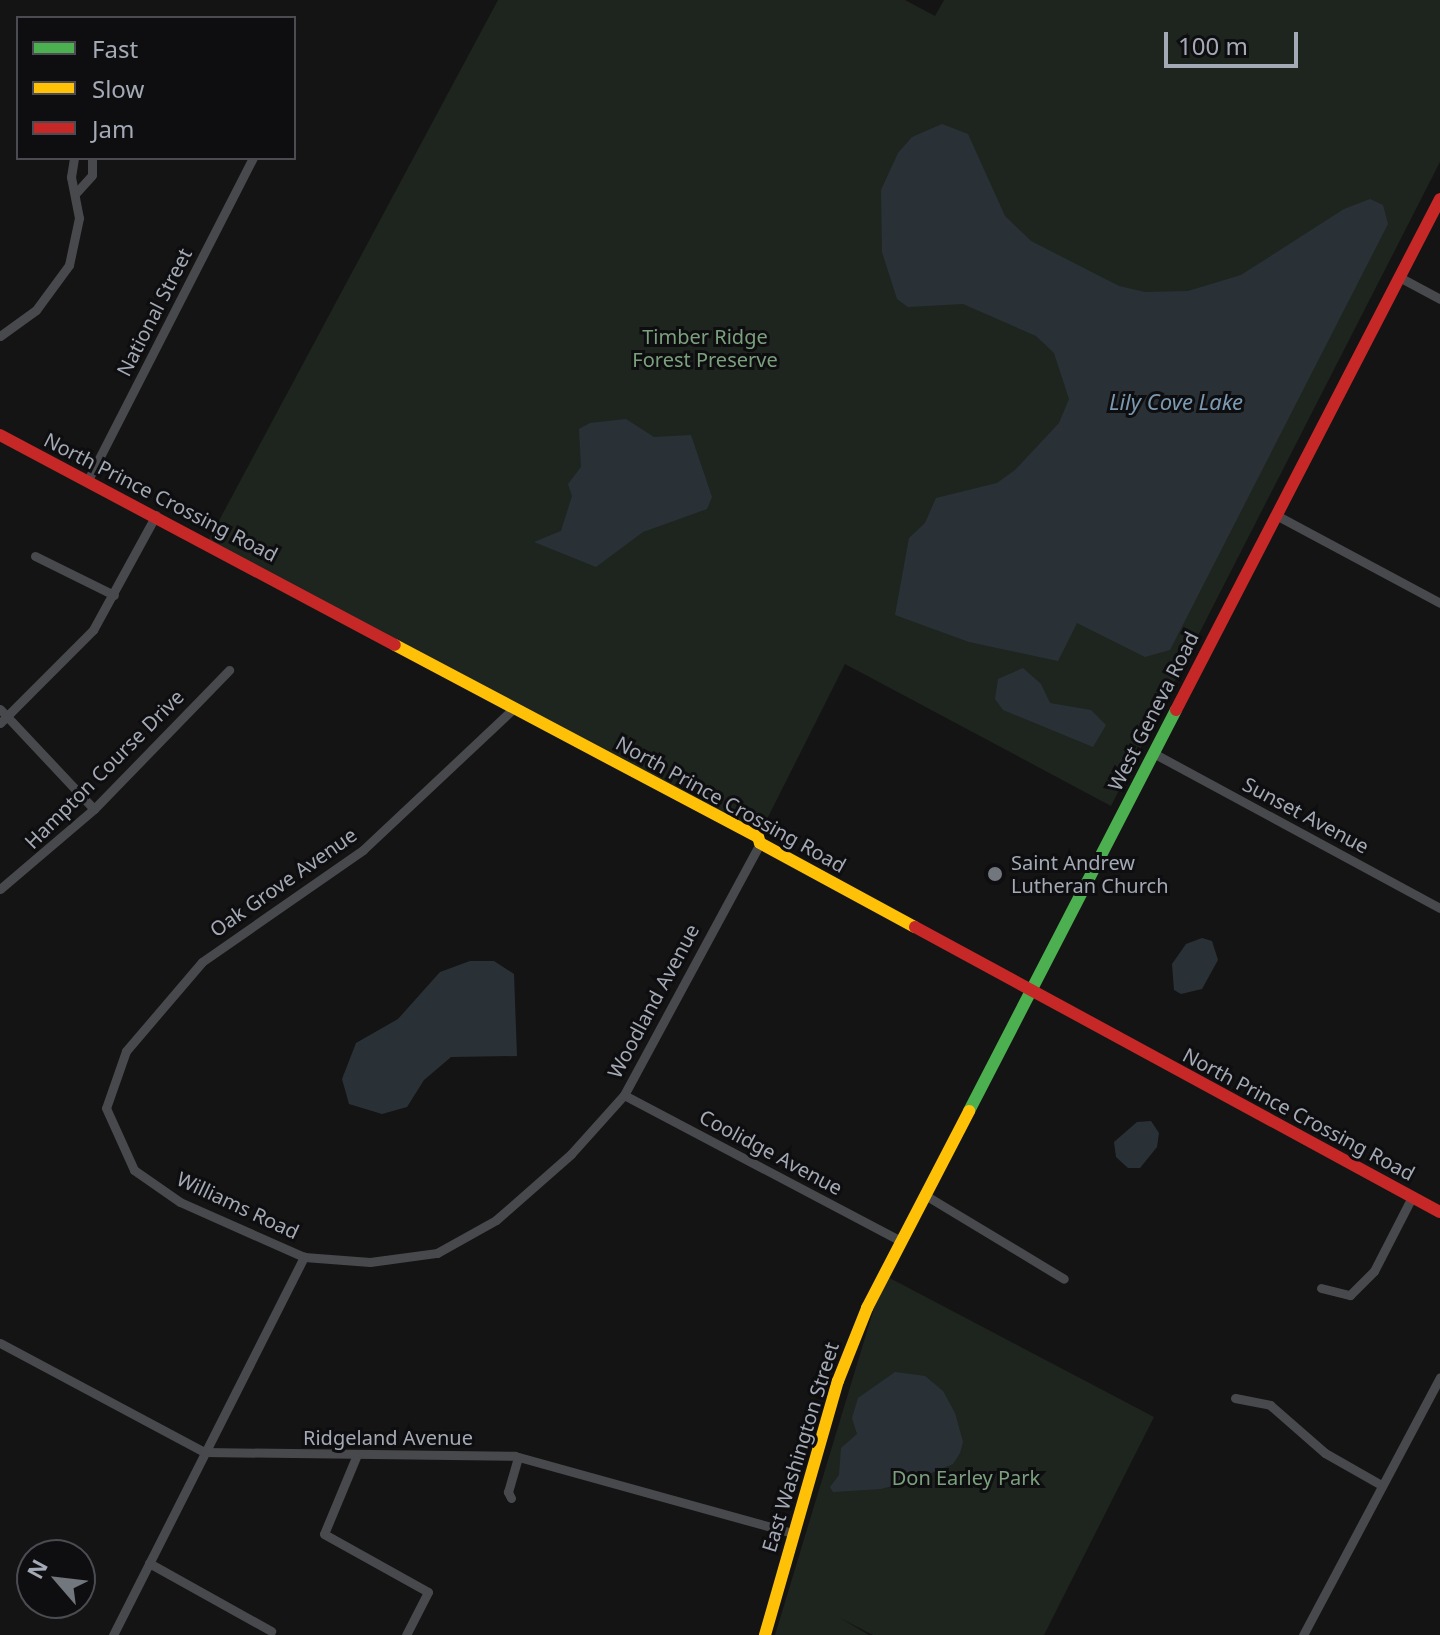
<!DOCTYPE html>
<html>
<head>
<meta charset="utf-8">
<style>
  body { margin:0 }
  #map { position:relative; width:1440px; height:1635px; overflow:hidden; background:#141414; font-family:"Noto Sans",sans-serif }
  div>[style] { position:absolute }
  .green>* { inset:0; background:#1e241e }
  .water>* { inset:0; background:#293137 }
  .street>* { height:9px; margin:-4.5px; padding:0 4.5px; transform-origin:4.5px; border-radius:4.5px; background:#48494d }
  .fast>* { height:12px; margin:-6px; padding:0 6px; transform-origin:6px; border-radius:6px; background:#4caf50 }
  .slow>* { height:12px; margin:-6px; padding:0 6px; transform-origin:6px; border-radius:6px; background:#ffc107 }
  .jam>* { height:12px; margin:-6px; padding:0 6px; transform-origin:6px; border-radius:6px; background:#c62828 }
  .dots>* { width:22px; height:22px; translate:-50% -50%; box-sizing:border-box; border:4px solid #0e0e10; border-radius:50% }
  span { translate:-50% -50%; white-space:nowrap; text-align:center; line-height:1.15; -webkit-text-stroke:6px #0e0e10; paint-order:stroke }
  .street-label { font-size:20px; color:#a4aab5 }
  .park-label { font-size:20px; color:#7ba07d }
  .poi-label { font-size:20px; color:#a4aab5 }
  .left { translate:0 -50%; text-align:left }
  .water-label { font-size:22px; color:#7b99b0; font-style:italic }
  .legend { position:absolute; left:16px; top:16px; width:280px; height:144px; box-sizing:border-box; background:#0e0e10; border:2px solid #4a4c52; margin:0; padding:10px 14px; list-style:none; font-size:24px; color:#a4aab5 }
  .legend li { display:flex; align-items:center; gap:16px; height:40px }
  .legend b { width:40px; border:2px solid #4a4c52 }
  .north { position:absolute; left:16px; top:1539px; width:80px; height:80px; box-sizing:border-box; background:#0e0e10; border:2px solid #4a4c52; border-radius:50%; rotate:298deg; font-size:22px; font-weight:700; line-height:32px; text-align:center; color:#a4aab5 }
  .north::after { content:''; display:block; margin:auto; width:28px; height:36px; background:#72767d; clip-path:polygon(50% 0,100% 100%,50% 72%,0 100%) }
  .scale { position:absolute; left:1164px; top:32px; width:134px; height:36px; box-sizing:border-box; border:4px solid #a4aab5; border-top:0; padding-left:10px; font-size:24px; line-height:28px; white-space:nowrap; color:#a4aab5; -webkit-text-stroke:6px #0e0e10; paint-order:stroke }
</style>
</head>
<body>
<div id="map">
  <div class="green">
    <i style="clip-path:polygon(498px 0,905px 0,935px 16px,944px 0,1440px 0,1440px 162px,1111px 806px,845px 664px,758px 837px,207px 543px)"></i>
    <i style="clip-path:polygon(884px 1275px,1154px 1417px,1044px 1635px,873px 1635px,840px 1618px,869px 1635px,775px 1635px)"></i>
  </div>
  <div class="water">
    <i style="clip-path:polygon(942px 124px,968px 134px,1005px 216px,1031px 241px,1119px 286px,1145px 292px,1188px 291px,1241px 275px,1344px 209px,1370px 199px,1383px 205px,1388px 224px,1170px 650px,1145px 657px,1077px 623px,1058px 661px,969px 642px,895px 615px,909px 538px,925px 523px,936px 498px,997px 483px,1015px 470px,1059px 423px,1069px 399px,1054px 353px,1036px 336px,963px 304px,908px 307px,897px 299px,882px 252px,881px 190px,898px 153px,912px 137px)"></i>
    <i style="clip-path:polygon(626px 419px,654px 437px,691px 435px,712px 497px,707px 509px,643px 532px,596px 567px,534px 542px,561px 531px,572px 496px,568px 484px,581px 467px,579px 429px,590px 423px)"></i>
    <i style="clip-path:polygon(1023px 668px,1041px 684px,1050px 703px,1091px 710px,1106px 725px,1093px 747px,1003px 710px,995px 699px,998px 679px)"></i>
    <i style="clip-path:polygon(1202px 938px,1212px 941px,1218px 960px,1202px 989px,1181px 994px,1174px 990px,1172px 964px,1186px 944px)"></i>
    <i style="clip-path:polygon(470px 961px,494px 961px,514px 974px,517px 1056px,451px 1057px,424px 1080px,407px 1107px,382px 1114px,349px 1104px,342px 1079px,356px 1043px,398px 1019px,440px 972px)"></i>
    <i style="clip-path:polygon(1151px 1121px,1159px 1133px,1157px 1147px,1140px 1168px,1128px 1168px,1116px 1157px,1114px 1142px,1137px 1122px)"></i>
    <i style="clip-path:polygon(895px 1372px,925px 1376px,943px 1391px,955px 1413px,963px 1442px,960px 1453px,953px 1464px,915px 1480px,881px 1489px,833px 1492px,830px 1487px,839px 1475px,841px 1448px,857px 1434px,852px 1418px,858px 1398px)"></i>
  </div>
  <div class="street">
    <i style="left:75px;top:194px;width:25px;rotate:-48deg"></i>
    <i style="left:92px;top:175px;width:17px;rotate:-90deg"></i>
    <i style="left:1401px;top:278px;width:44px;rotate:28.3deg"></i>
    <i style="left:0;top:336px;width:44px;rotate:-35.8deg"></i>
    <i style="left:36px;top:310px;width:56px;rotate:-53.7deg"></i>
    <i style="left:69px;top:265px;width:48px;rotate:-78deg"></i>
    <i style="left:79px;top:218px;width:42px;rotate:-101deg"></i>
    <i style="left:71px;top:177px;width:19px;rotate:-81deg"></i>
    <i style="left:87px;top:482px;width:364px;rotate:-62.9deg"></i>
    <i style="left:1276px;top:515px;width:186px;rotate:28.2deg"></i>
    <i style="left:35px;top:556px;width:88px;rotate:26.3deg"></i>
    <i style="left:0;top:709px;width:137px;rotate:46.8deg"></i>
    <i style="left:513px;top:709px;width:206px;rotate:136.8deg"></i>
    <i style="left:363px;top:850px;width:196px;rotate:145.2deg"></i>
    <i style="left:202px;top:962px;width:117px;rotate:130.5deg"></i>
    <i style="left:126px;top:1051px;width:60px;rotate:109.3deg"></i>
    <i style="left:106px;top:1108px;width:68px;rotate:65.7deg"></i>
    <i style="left:134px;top:1170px;width:56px;rotate:34.8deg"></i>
    <i style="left:180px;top:1202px;width:136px;rotate:23.9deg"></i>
    <i style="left:304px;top:1257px;width:66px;rotate:4.3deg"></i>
    <i style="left:370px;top:1262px;width:68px;rotate:-7.7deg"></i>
    <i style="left:437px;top:1253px;width:68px;rotate:-29.2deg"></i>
    <i style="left:496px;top:1220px;width:100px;rotate:-41.3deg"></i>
    <i style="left:571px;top:1154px;width:79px;rotate:-48.1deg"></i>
    <i style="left:624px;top:1095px;width:286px;rotate:-61.6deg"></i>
    <i style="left:0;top:723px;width:132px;rotate:-45deg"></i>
    <i style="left:93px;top:630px;width:131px;rotate:-61.3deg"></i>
    <i style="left:1155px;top:754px;width:324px;rotate:28.4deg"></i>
    <i style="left:0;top:889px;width:123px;rotate:-40.4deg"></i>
    <i style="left:94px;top:809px;width:194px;rotate:-45.8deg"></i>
    <i style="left:624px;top:1095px;width:313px;rotate:27.8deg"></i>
    <i style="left:925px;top:1195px;width:162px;rotate:31.1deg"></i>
    <i style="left:1321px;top:1288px;width:30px;rotate:14deg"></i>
    <i style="left:1350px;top:1295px;width:34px;rotate:-45deg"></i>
    <i style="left:1374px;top:1271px;width:83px;rotate:-62.8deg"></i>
    <i style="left:0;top:1343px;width:231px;rotate:28.1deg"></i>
    <i style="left:204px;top:1452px;width:311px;rotate:0.7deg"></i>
    <i style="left:515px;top:1456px;width:288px;rotate:15.5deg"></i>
    <i style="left:1235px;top:1398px;width:36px;rotate:11deg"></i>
    <i style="left:1270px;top:1405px;width:73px;rotate:41.1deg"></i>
    <i style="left:1325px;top:1453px;width:64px;rotate:29.7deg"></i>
    <i style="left:356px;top:1457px;width:83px;rotate:112.6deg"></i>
    <i style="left:324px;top:1534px;width:119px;rotate:29.1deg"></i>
    <i style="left:428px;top:1592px;width:48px;rotate:117.1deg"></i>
    <i style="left:511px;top:1498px;width:7px;rotate:-117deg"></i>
    <i style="left:508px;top:1492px;width:36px;rotate:-74deg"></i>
    <i style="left:149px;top:1563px;width:140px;rotate:29.1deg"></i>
    <i style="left:113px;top:1635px;width:424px;rotate:-63.2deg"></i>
    <i style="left:1303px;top:1635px;width:292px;rotate:-62deg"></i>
  </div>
  <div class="fast">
    <i style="left:969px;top:1111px;width:451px;rotate:-62.7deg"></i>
  </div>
  <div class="slow">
    <i style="left:395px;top:645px;width:411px;rotate:27.9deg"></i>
    <i style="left:758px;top:837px;width:6px;rotate:72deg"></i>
    <i style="left:760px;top:843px;width:176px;rotate:28.5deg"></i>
    <i style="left:765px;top:1635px;width:264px;rotate:-74deg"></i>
    <i style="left:838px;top:1381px;width:79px;rotate:-68.3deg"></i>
    <i style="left:867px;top:1308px;width:222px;rotate:-62.6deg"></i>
  </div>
  <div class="jam">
    <i style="left:0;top:435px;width:447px;rotate:28deg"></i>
    <i style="left:1176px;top:710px;width:575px;rotate:-62.68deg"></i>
    <i style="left:915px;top:927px;width:597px;rotate:28.5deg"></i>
  </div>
  <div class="dots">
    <i style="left:995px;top:874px;background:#72767d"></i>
  </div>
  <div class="street-label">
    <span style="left:154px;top:312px;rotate:-63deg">National Street</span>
    <span style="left:161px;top:497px;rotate:27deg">North Prince Crossing Road</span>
    <span style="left:1153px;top:711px;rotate:-63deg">West Geneva Road</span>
    <span style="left:104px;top:769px;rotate:-45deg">Hampton Course Drive</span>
    <span style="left:731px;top:804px;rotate:29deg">North Prince Crossing Road</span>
    <span style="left:1306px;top:815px;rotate:28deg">Sunset Avenue</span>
    <span style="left:283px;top:882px;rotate:-35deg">Oak Grove Avenue</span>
    <span style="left:653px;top:1001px;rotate:-62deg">Woodland Avenue</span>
    <span style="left:1299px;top:1114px;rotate:28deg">North Prince Crossing Road</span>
    <span style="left:771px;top:1152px;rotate:28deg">Coolidge Avenue</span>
    <span style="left:238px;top:1205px;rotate:25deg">Williams Road</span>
    <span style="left:388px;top:1437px">Ridgeland Avenue</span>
    <span style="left:800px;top:1447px;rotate:-73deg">East Washington Street</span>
  </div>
  <div class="park-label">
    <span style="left:705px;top:348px">Timber Ridge<br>Forest Preserve</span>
    <span style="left:966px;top:1477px">Don Earley Park</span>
  </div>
  <div class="poi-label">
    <span class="left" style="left:1011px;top:874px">Saint Andrew<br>Lutheran Church</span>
  </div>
  <div class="water-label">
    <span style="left:1176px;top:402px">Lily Cove Lake</span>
  </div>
  <ul class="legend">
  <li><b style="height:10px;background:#4caf50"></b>Fast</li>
  <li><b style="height:10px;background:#ffc107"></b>Slow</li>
  <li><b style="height:10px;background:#c62828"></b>Jam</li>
  </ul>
  <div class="north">N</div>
  <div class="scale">100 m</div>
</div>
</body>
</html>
